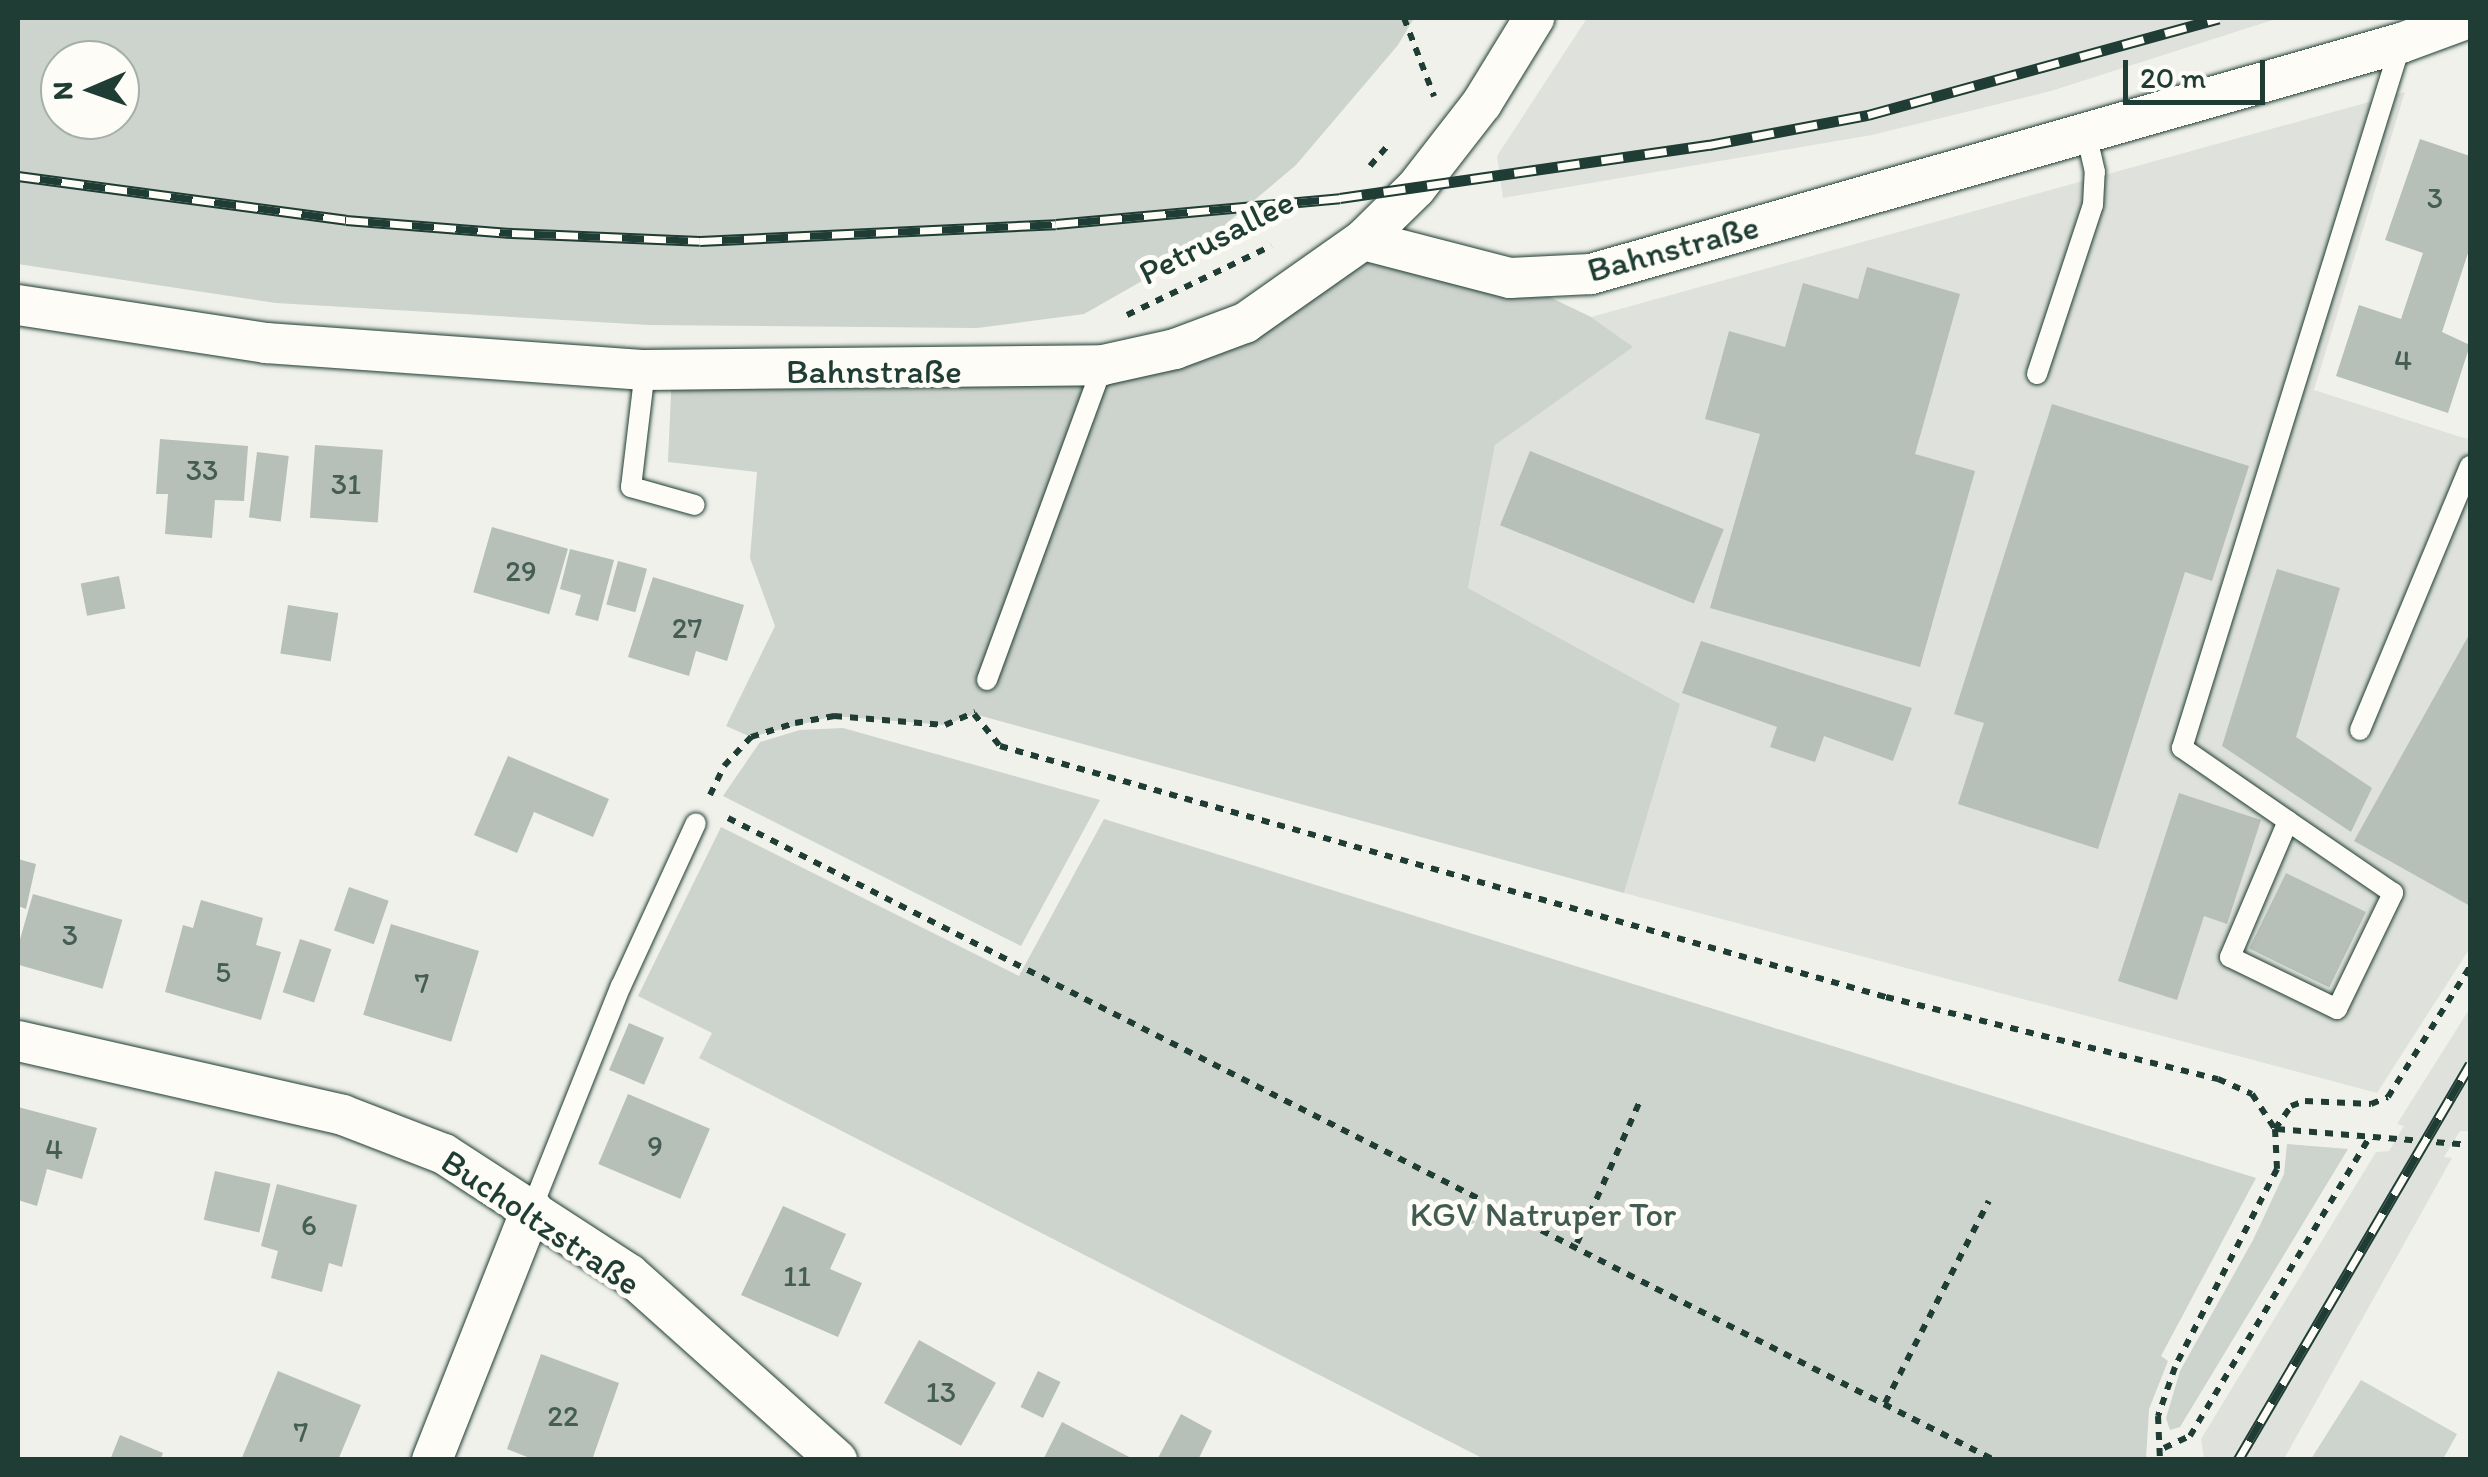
<!DOCTYPE html>
<html>
<head>
<meta charset="utf-8">
<style>
  body { margin:0 }
  #map { position:relative; width:2488px; height:1477px; overflow:hidden; background:#f0f1eb; font-family:Itim,sans-serif }
  div>[style] { position:absolute }
  .built>* { inset:0; background:#dfe2dc }
  .green>* { inset:0; background:#cdd3cd }
  .building>* { inset:0; background:#b6bfb8; transform-origin:0 0 }
  .path>* { height:6px; margin-top:-3px; transform-origin:0; background:repeating-linear-gradient(90deg,#1f3d34 0 8px,transparent 0 16px) }
  .roads { filter:drop-shadow(0 0 2px #1f3d34) drop-shadow(0 0 2px #1f3d34) }
  .lane>* { height:20px; margin:-10px; padding:0 10px; transform-origin:10px; border-radius:10px; background:#fdfcf7 }
  .street>* { height:40px; margin:-20px; padding:0 20px; transform-origin:20px; border-radius:20px; background:#fdfcf7 }
  .rail>* { height:11px; margin-top:-5.5px; transform-origin:0; background:repeating-linear-gradient(90deg,#fdfcf7 0 22px,#1f3d34 0 44px); box-sizing:border-box; border-block:2px solid #1f3d34 }
  span { translate:-50% -50%; white-space:nowrap; text-align:center; line-height:1.15; -webkit-text-stroke:10px #fdfcf7; paint-order:stroke }
  .number-label { font-size:30px; color:#455e55 }
  .number-label span { -webkit-text-stroke-width:0 }
  .street-label { font-size:35px; color:#1f3d34 }
  .park-label { font-size:35px; color:#425b53 }
  .frame { position:absolute; inset:0; border:20px solid #1f3d34; pointer-events:none }
  .north { position:absolute; left:40px; top:40px; width:100px; height:100px; box-sizing:border-box; background:#fdfcf7; border:2px solid #a4b0a9; border-radius:50%; rotate:268deg; font-size:28px; font-weight:700; line-height:40px; text-align:center; color:#1f3d34 }
  .north::after { content:''; display:block; margin:auto; width:35px; height:45px; background:#1f3d34; clip-path:polygon(50% 0,100% 100%,50% 72%,0 100%) }
  .scale { position:absolute; left:2123px; top:60px; width:142px; height:45px; box-sizing:border-box; border:5px solid #1f3d34; border-top:0; padding-left:12px; font-size:30px; line-height:35px; white-space:nowrap; color:#1f3d34; -webkit-text-stroke:8px #fdfcf7; paint-order:stroke }
</style>
</head>
<body>
<div id="map">
  <div class="built">
    <i style="clip-path:polygon(1587px 18px,2279px 18px,2051px 91px,1872px 135px,1503px 198px,1497px 156px)"></i>
    <i style="clip-path:polygon(2405px 92px,2314px 390px,2467px 439px,2470px 433px,2470px 948px,2377px 1093px,1624px 893px,1679px 704px,1468px 588px,1495px 445px,1632px 347px,1591px 317px)"></i>
    <i style="clip-path:polygon(2470px 1008px,2470px 1131px,2460px 1131px,2444px 1157px,2452px 1158px,2284px 1459px,2204px 1459px,2201px 1439px,2376px 1152px,2389px 1151px,2404px 1126px,2397px 1124px)"></i>
  </div>
  <div class="green">
    <i style="clip-path:polygon(evenodd,18px 18px,1414px 18px,1398px 45px,1296px 165px,1193px 252px,1084px 314px,977px 328px,649px 325px,276px 303px,18px 264px,18px 18px,60px 60px,120px 60px,120px 120px,60px 120px,60px 60px)"></i>
    <i style="clip-path:polygon(1363px 240px,1510px 278px,1591px 317px,1633px 347px,1495px 445px,1468px 588px,1680px 704px,1624px 893px,974px 714px,945px 725px,834px 716px,751px 737px,726px 726px,775px 626px,750px 558px,757px 472px,668px 462px,672px 371px,1175px 349px)"></i>
    <i style="clip-path:polygon(843px 728px,1100px 800px,1021px 946px,723px 796px,760px 742px,800px 730px)"></i>
    <i style="clip-path:polygon(1104px 819px,2256px 1178px,2161px 1356px,2168px 1361px,2149px 1409px,2146px 1459px,1484px 1459px,699px 1058px,712px 1033px,638px 996px,721px 827px,1019px 976px)"></i>
    <i style="clip-path:polygon(2287px 1144px,2348px 1149px,2180px 1427px,2170px 1430px,2166px 1418px,2180px 1371px,2253px 1240px,2284px 1174px)"></i>
    <i style="clip-path:polygon(2361px 1380px,2457px 1434px,2443px 1459px,2311px 1459px)"></i>
  </div>
  <div class="building">
    <i style="clip-path:polygon(2420px 139px,2470px 156px,2470px 247px,2442px 332px,2470px 345px,2448px 413px,2336px 376px,2359px 305px,2401px 319px,2423px 253px,2385px 240px)"></i>
    <i style="clip-path:polygon(1867px 267px,1960px 294px,1915px 454px,1975px 471px,1920px 667px,1710px 608px,1760px 434px,1705px 419px,1729px 331px,1785px 347px,1803px 283px,1858px 299px)"></i>
    <i style="clip-path:polygon(2052px 404px,2249px 466px,2212px 581px,2185px 572px,2098px 849px,1958px 804px,1984px 723px,1954px 714px)"></i>
    <i style="clip-path:polygon(160px 439px,248px 446px,244px 501px,215px 500px,212px 538px,165px 534px,168px 494px,156px 494px)"></i>
    <i style="left:315px;top:445px;width:68px;height:73px;rotate:4deg"></i>
    <i style="left:1530px;top:451px;width:209px;height:80px;rotate:22deg"></i>
    <i style="left:257px;top:452px;width:32px;height:66px;rotate:7deg"></i>
    <i style="left:492px;top:527px;width:79px;height:68px;rotate:16deg"></i>
    <i style="clip-path:polygon(570px 549px,614px 560px,598px 621px,575px 615px,581px 595px,560px 589px)"></i>
    <i style="left:618px;top:561px;width:30px;height:45px;rotate:15deg"></i>
    <i style="clip-path:polygon(2277px 569px,2340px 588px,2296px 737px,2372px 788px,2351px 832px,2222px 746px)"></i>
    <i style="left:119px;top:576px;width:33px;height:39px;rotate:79deg"></i>
    <i style="clip-path:polygon(653px 577px,744px 605px,727px 661px,696px 651px,689px 676px,628px 657px)"></i>
    <i style="left:288px;top:605px;width:51px;height:49px;rotate:9deg"></i>
    <i style="clip-path:polygon(2470px 633px,2470px 906px,2354px 841px)"></i>
    <i style="clip-path:polygon(1701px 641px,1912px 708px,1893px 761px,1824px 736px,1815px 762px,1770px 747px,1777px 727px,1682px 693px)"></i>
    <i style="clip-path:polygon(508px 756px,609px 799px,593px 837px,534px 812px,517px 853px,474px 835px)"></i>
    <i style="clip-path:polygon(2179px 793px,2261px 820px,2227px 924px,2204px 916px,2177px 1000px,2118px 981px)"></i>
    <i style="clip-path:polygon(18px 859px,36px 864px,26px 909px,18px 906px)"></i>
    <i style="left:2286px;top:873px;width:89px;height:84px;rotate:26deg"></i>
    <i style="left:349px;top:887px;width:42px;height:46px;rotate:19deg"></i>
    <i style="left:33px;top:894px;width:93px;height:72px;rotate:16deg"></i>
    <i style="clip-path:polygon(201px 900px,263px 918px,256px 945px,281px 952px,261px 1020px,165px 992px,183px 925px,193px 928px)"></i>
    <i style="left:391px;top:924px;width:92px;height:95px;rotate:17deg"></i>
    <i style="left:300px;top:939px;width:33px;height:56px;rotate:18deg"></i>
    <i style="left:629px;top:1023px;width:38px;height:51px;rotate:23deg"></i>
    <i style="left:628px;top:1094px;width:89px;height:76px;rotate:23deg"></i>
    <i style="clip-path:polygon(18px 1107px,97px 1128px,82px 1179px,47px 1169px,37px 1206px,18px 1200px)"></i>
    <i style="left:215px;top:1171px;width:57px;height:50px;rotate:13deg"></i>
    <i style="clip-path:polygon(277px 1184px,357px 1205px,342px 1267px,329px 1263px,322px 1292px,271px 1278px,278px 1251px,261px 1246px)"></i>
    <i style="clip-path:polygon(783px 1206px,846px 1234px,830px 1269px,862px 1283px,838px 1337px,741px 1295px)"></i>
    <i style="left:919px;top:1340px;width:88px;height:72px;rotate:29deg"></i>
    <i style="clip-path:polygon(541px 1354px,619px 1383px,592px 1460px,535px 1460px,507px 1449px)"></i>
    <i style="clip-path:polygon(278px 1371px,361px 1405px,338px 1460px,241px 1460px)"></i>
    <i style="left:1038px;top:1371px;width:25px;height:40px;rotate:26deg"></i>
    <i style="clip-path:polygon(1181px 1414px,1212px 1431px,1198px 1460px,1157px 1460px)"></i>
    <i style="clip-path:polygon(1062px 1422px,1135px 1460px,1043px 1460px)"></i>
    <i style="clip-path:polygon(120px 1435px,163px 1453px,160px 1460px,110px 1460px)"></i>
  </div>
  <div class="path">
    <i style="left:1404px;top:18px;width:84px;rotate:69deg"></i>
    <i style="left:1370px;top:166px;width:28px;rotate:-49deg"></i>
    <i style="left:1127px;top:315px;width:160px;rotate:-25.6deg"></i>
    <i style="left:974px;top:714px;width:41px;rotate:50.9deg"></i>
    <i style="left:1000px;top:746px;width:921px;rotate:15.82deg"></i>
    <i style="left:1886px;top:997px;width:342px;rotate:13.9deg"></i>
    <i style="left:2218px;top:1079px;width:37px;rotate:24deg"></i>
    <i style="left:2252px;top:1094px;width:42px;rotate:56.7deg"></i>
    <i style="left:2275px;top:1129px;width:40px;rotate:87.1deg"></i>
    <i style="left:2277px;top:1169px;width:223px;rotate:117.3deg"></i>
    <i style="left:2175px;top:1367px;width:52px;rotate:109.1deg"></i>
    <i style="left:2158px;top:1416px;width:44px;rotate:87.4deg"></i>
    <i style="left:710px;top:795px;width:32px;rotate:-64deg"></i>
    <i style="left:724px;top:766px;width:40px;rotate:-47deg"></i>
    <i style="left:751px;top:737px;width:46px;rotate:-17.7deg"></i>
    <i style="left:795px;top:723px;width:40px;rotate:-10deg"></i>
    <i style="left:834px;top:716px;width:111px;rotate:4.6deg"></i>
    <i style="left:945px;top:725px;width:33px;rotate:-23deg"></i>
    <i style="left:728px;top:818px;width:1419px;rotate:26.89deg"></i>
    <i style="left:2275px;top:1129px;width:28px;rotate:-55deg"></i>
    <i style="left:2291px;top:1106px;width:15px;rotate:-20deg"></i>
    <i style="left:2305px;top:1101px;width:66px;rotate:2.6deg"></i>
    <i style="left:2371px;top:1104px;width:18px;rotate:-22deg"></i>
    <i style="left:2388px;top:1097px;width:154px;rotate:-57.8deg"></i>
    <i style="left:2277px;top:1129px;width:194px;rotate:4.7deg"></i>
    <i style="left:1577px;top:1243px;width:153px;rotate:-66.1deg"></i>
    <i style="left:1885px;top:1403px;width:227px;rotate:-62.8deg"></i>
    <i style="left:2164px;top:1448px;width:29px;rotate:-25deg"></i>
    <i style="left:2190px;top:1436px;width:349px;rotate:-59deg"></i>
  </div>
  <div class="roads">
    <div class="lane">
      <i style="left:645px;top:370px;width:118px;rotate:96.8deg"></i>
      <i style="left:631px;top:487px;width:66px;rotate:15.7deg"></i>
      <i style="left:2037px;top:374px;width:178px;rotate:-71.7deg"></i>
      <i style="left:2093px;top:205px;width:33px;rotate:-87deg"></i>
      <i style="left:2095px;top:172px;width:40px;rotate:-103deg"></i>
      <i style="left:987px;top:680px;width:336px;rotate:-69.8deg"></i>
      <i style="left:2360px;top:730px;width:286px;rotate:-67.4deg"></i>
      <i style="left:2288px;top:821px;width:148px;rotate:113.1deg"></i>
      <i style="left:2230px;top:957px;width:119px;rotate:25.9deg"></i>
      <i style="left:2337px;top:1009px;width:129px;rotate:-64.2deg"></i>
      <i style="left:2393px;top:893px;width:127px;rotate:-145.6deg"></i>
      <i style="left:2288px;top:821px;width:129px;rotate:-145.4deg"></i>
      <i style="left:2182px;top:748px;width:738px;rotate:-72.74deg"></i>
      <i style="left:532px;top:1208px;width:239px;rotate:-68.2deg"></i>
      <i style="left:621px;top:986px;width:179px;rotate:-65.3deg"></i>
    </div>
    <div class="street">
      <i style="left:1363px;top:240px;width:152px;rotate:14.5deg"></i>
      <i style="left:1510px;top:278px;width:81px;rotate:-2.8deg"></i>
      <i style="left:1591px;top:274px;width:842px;rotate:-15.92deg"></i>
      <i style="left:2401px;top:43px;width:72px;rotate:-20.2deg"></i>
      <i style="left:18px;top:305px;width:251px;rotate:8.7deg"></i>
      <i style="left:266px;top:343px;width:380px;rotate:4.1deg"></i>
      <i style="left:645px;top:370px;width:458px;rotate:-0.6deg"></i>
      <i style="left:1103px;top:365px;width:74px;rotate:-12.5deg"></i>
      <i style="left:1175px;top:349px;width:75px;rotate:-20.4deg"></i>
      <i style="left:1245px;top:323px;width:144px;rotate:-35.1deg"></i>
      <i style="left:1363px;top:240px;width:74px;rotate:-44.5deg"></i>
      <i style="left:1416px;top:188px;width:108px;rotate:-52.2deg"></i>
      <i style="left:1482px;top:103px;width:100px;rotate:-58.5deg"></i>
      <i style="left:18px;top:1041px;width:333px;rotate:12.8deg"></i>
      <i style="left:343px;top:1115px;width:108px;rotate:21.1deg"></i>
      <i style="left:444px;top:1154px;width:221px;rotate:33deg"></i>
      <i style="left:629px;top:1274px;width:279px;rotate:41.8deg"></i>
      <i style="left:432px;top:1460px;width:271px;rotate:-68.4deg"></i>
    </div>
  </div>
  <div class="rail">
    <i style="left:18px;top:176px;width:331px;rotate:7.6deg"></i>
    <i style="left:346px;top:220px;width:167px;rotate:4.5deg"></i>
    <i style="left:512px;top:233px;width:188px;rotate:2.4deg"></i>
    <i style="left:700px;top:241px;width:356px;rotate:-2.7deg"></i>
    <i style="left:1056px;top:224px;width:285px;rotate:-5.2deg"></i>
    <i style="left:1340px;top:198px;width:373px;rotate:-8.2deg"></i>
    <i style="left:1709px;top:145px;width:162px;rotate:-10.7deg"></i>
    <i style="left:1868px;top:115px;width:364px;rotate:-15.4deg"></i>
    <i style="left:2238px;top:1460px;width:459px;rotate:-59.6deg"></i>
  </div>
  <div class="number-label">
    <span style="left:2435px;top:198px">3</span>
    <span style="left:2403px;top:360px">4</span>
    <span style="left:202px;top:470px">33</span>
    <span style="left:346px;top:484px">31</span>
    <span style="left:521px;top:571px">29</span>
    <span style="left:687px;top:628px">27</span>
    <span style="left:70px;top:935px">3</span>
    <span style="left:223px;top:972px">5</span>
    <span style="left:422px;top:983px">7</span>
    <span style="left:655px;top:1146px">9</span>
    <span style="left:54px;top:1149px">4</span>
    <span style="left:309px;top:1225px">6</span>
    <span style="left:797px;top:1276px">11</span>
    <span style="left:941px;top:1392px">13</span>
    <span style="left:563px;top:1416px">22</span>
    <span style="left:301px;top:1432px">7</span>
  </div>
  <div class="street-label">
    <span style="left:1216px;top:237px;rotate:-27deg">Petrusallee</span>
    <span style="left:1673px;top:248px;rotate:-15deg">Bahnstraße</span>
    <span style="left:874px;top:371px">Bahnstraße</span>
    <span style="left:541px;top:1222px;rotate:34deg">Bucholtzstraße</span>
  </div>
  <div class="park-label">
    <span style="left:1543px;top:1214px">KGV Natruper Tor</span>
  </div>
  <div class="frame"></div>
  <div class="north">N</div>
  <div class="scale">20 m</div>
</div>
</body>
</html>
